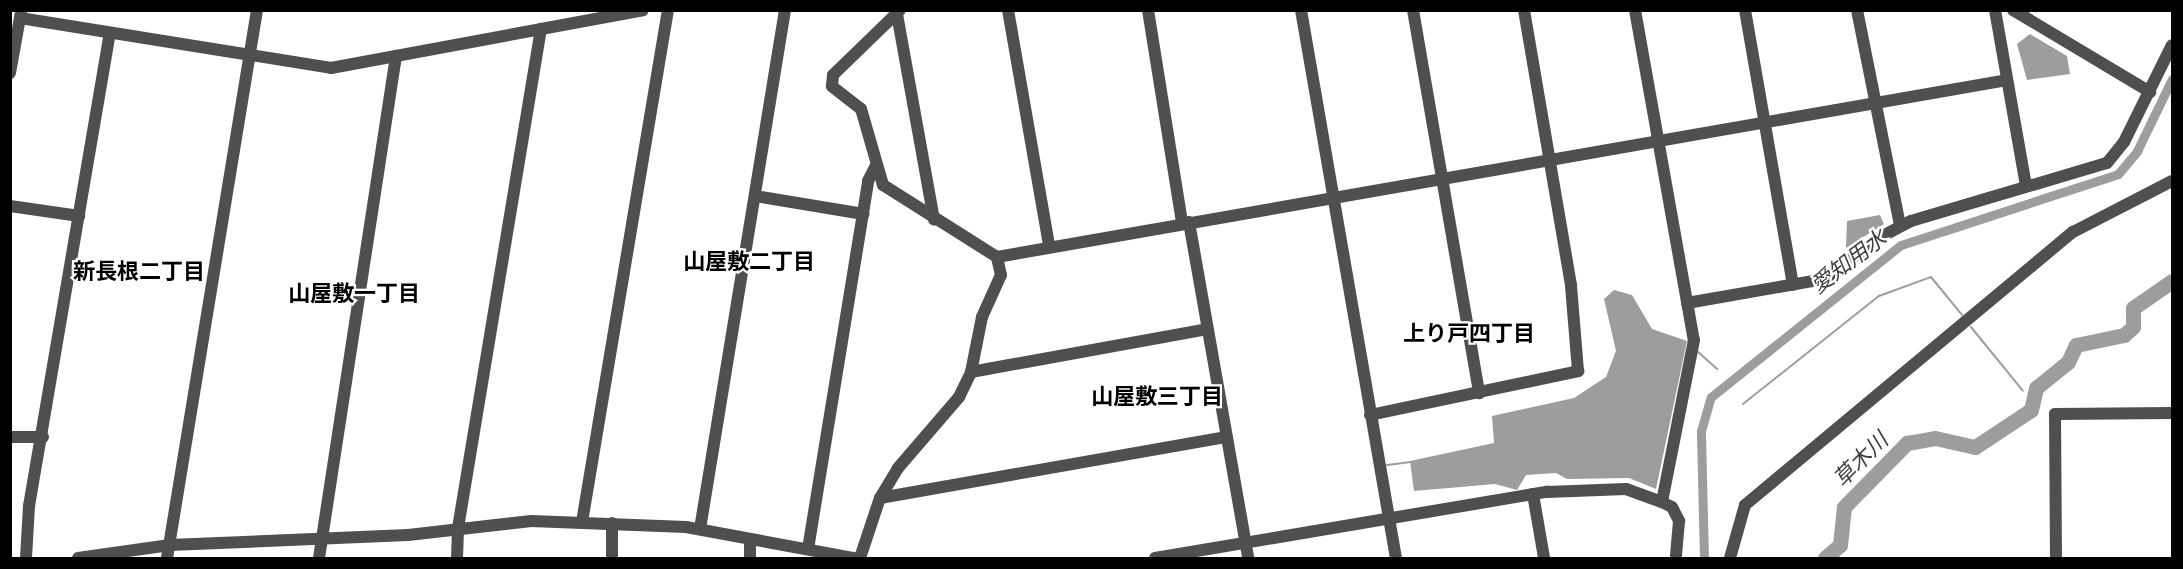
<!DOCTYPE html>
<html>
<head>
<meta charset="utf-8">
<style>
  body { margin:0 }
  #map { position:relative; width:2183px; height:569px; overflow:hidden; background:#fff; font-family:"Golos Text","Noto Sans JP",sans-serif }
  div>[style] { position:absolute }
  .water>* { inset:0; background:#9d9d9d }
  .stream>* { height:2px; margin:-1px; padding:0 1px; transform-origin:1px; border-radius:1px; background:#9d9d9d }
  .canal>* { height:9px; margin:-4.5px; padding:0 4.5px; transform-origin:4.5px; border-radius:4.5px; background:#9d9d9d }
  .river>* { height:15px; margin:-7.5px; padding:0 7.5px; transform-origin:7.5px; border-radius:7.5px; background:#9d9d9d }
  .minor>* { height:12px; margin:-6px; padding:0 6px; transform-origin:6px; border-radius:6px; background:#4f4f4f }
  span { translate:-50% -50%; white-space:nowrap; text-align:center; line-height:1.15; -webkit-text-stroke:4.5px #fff; paint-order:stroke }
  .neighbourhood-label { font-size:22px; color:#000; font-weight:700 }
  .water-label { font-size:22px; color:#3e3e3e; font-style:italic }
  .frame { position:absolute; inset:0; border:12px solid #000; pointer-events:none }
</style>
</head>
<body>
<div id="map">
  <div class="water">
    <i style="clip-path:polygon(2030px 34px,2067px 56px,2070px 74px,2027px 80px,2017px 44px)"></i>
    <i style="clip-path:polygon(1880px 215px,1884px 224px,1846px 248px,1847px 221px)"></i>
    <i style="clip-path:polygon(1614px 290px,1632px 295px,1652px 329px,1687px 341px,1656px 489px,1629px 478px,1567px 479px,1556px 473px,1526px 475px,1517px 490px,1495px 484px,1414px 491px,1410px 461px,1494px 443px,1492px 416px,1574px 398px,1606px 377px,1616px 351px,1604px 299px)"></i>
  </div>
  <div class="stream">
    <i style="left:1971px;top:327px;width:82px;rotate:50.9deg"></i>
    <i style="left:1697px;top:351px;width:27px;rotate:42deg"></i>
    <i style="left:1743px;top:404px;width:174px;rotate:-38.5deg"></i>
    <i style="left:1879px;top:296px;width:55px;rotate:-20.1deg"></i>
    <i style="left:1931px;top:277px;width:49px;rotate:50.8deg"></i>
    <i style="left:1387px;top:465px;width:24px;rotate:-7deg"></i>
  </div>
  <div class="canal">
    <i style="left:1704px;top:558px;width:127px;rotate:-91.4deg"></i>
    <i style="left:1701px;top:431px;width:35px;rotate:-74deg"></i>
    <i style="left:1711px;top:397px;width:243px;rotate:-38.7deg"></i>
    <i style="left:1901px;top:245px;width:228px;rotate:-18.1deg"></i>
    <i style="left:2118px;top:174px;width:30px;rotate:-50deg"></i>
    <i style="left:2137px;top:151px;width:80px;rotate:-64.1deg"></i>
  </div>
  <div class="river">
    <i style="left:1825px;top:558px;width:20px;rotate:-41deg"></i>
    <i style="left:1840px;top:545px;width:38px;rotate:-84deg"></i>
    <i style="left:1844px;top:507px;width:90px;rotate:-45.5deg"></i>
    <i style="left:1907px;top:443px;width:28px;rotate:-10deg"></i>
    <i style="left:1935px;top:438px;width:41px;rotate:12.7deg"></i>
    <i style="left:1975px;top:447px;width:67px;rotate:-33.5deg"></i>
    <i style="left:2031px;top:410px;width:23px;rotate:-77deg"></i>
    <i style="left:2036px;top:388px;width:41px;rotate:-39.1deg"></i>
    <i style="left:2068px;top:362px;width:19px;rotate:-65deg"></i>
    <i style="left:2076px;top:345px;width:49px;rotate:-11.8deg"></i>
    <i style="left:2124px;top:335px;width:12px;rotate:-42deg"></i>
    <i style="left:2133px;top:327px;width:19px;rotate:-90deg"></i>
    <i style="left:2133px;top:308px;width:47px;rotate:-34.7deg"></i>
  </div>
  <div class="minor">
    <i style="left:1008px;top:10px;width:240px;rotate:80.1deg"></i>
    <i style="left:1148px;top:10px;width:215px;rotate:80.9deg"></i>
    <i style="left:1301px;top:10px;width:556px;rotate:80.17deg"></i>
    <i style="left:1413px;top:10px;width:389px;rotate:80.2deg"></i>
    <i style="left:1635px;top:10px;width:335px;rotate:79.9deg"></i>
    <i style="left:1694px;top:340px;width:165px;rotate:101.2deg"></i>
    <i style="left:1662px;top:502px;width:11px;rotate:27deg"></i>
    <i style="left:1672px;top:507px;width:16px;rotate:63deg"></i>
    <i style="left:1679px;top:521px;width:37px;rotate:95deg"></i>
    <i style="left:1745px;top:10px;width:279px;rotate:80.1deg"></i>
    <i style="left:1857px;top:10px;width:220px;rotate:78.7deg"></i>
    <i style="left:1995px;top:10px;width:179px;rotate:80deg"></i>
    <i style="left:2013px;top:10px;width:160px;rotate:30.9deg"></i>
    <i style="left:897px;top:14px;width:209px;rotate:79.8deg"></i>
    <i style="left:20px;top:18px;width:315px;rotate:9.1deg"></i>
    <i style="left:331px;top:68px;width:317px;rotate:-10.5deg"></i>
    <i style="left:10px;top:73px;width:62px;rotate:-79.8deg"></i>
    <i style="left:755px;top:196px;width:110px;rotate:9.4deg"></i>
    <i style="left:10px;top:206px;width:70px;rotate:8.2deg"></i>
    <i style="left:1189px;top:222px;width:341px;rotate:80deg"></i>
    <i style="left:997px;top:257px;width:1025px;rotate:-9.94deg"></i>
    <i style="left:1687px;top:303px;width:140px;rotate:-9.9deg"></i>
    <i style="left:1825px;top:279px;width:66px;rotate:-37.6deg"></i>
    <i style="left:1877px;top:239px;width:38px;rotate:-28deg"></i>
    <i style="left:1911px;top:221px;width:204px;rotate:-16.5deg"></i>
    <i style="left:2107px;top:163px;width:27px;rotate:-51deg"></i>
    <i style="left:2124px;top:142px;width:108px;rotate:-63.7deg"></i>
    <i style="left:971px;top:372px;width:240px;rotate:-10.3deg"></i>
    <i style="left:1370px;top:415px;width:213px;rotate:-11.9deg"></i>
    <i style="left:1578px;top:371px;width:86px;rotate:-94.7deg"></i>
    <i style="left:1571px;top:285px;width:279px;rotate:-99.7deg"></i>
    <i style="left:10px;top:437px;width:33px"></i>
    <i style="left:1533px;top:494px;width:65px;rotate:80.2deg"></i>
    <i style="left:880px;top:498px;width:352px;rotate:-10deg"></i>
    <i style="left:582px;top:522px;width:519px;rotate:-80.47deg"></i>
    <i style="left:700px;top:529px;width:526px;rotate:-80.7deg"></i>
    <i style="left:808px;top:549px;width:373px;rotate:-80.7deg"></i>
    <i style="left:868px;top:181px;width:16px;rotate:-63deg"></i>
    <i style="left:26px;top:558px;width:52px;rotate:-86.7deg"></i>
    <i style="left:29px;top:506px;width:480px;rotate:-80.3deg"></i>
    <i style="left:78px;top:558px;width:93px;rotate:-8deg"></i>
    <i style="left:170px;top:545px;width:238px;rotate:-2.4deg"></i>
    <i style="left:408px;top:535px;width:124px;rotate:-6.5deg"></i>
    <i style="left:531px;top:521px;width:155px;rotate:2.2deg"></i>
    <i style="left:686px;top:527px;width:171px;rotate:10.5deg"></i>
    <i style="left:167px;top:558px;width:555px;rotate:-80.67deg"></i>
    <i style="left:319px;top:558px;width:508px;rotate:-81.28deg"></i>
    <i style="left:457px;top:558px;width:30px;rotate:-88deg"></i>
    <i style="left:458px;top:528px;width:506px;rotate:-80.56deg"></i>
    <i style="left:612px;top:558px;width:35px;rotate:-90deg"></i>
    <i style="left:750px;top:558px;width:18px;rotate:-90deg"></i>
    <i style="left:860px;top:558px;width:63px;rotate:-71.6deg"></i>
    <i style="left:880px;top:498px;width:35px;rotate:-59deg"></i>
    <i style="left:898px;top:468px;width:94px;rotate:-49.3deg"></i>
    <i style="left:959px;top:397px;width:28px;rotate:-64deg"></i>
    <i style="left:971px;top:372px;width:56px;rotate:-78.7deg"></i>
    <i style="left:982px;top:317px;width:46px;rotate:-65.7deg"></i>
    <i style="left:1001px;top:275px;width:18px;rotate:-103deg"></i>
    <i style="left:997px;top:257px;width:135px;rotate:-147.7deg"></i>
    <i style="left:883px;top:185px;width:79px;rotate:-106.1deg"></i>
    <i style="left:861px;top:109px;width:37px;rotate:-142deg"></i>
    <i style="left:832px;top:86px;width:11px;rotate:-85deg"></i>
    <i style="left:833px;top:75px;width:93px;rotate:-44.1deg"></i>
    <i style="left:1155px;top:558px;width:398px;rotate:-9.6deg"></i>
    <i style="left:1547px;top:492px;width:79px;rotate:-2.2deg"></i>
    <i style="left:1626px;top:489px;width:38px;rotate:20deg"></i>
    <i style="left:1730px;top:558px;width:55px;rotate:-74.2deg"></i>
    <i style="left:1745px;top:505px;width:427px;rotate:-39.8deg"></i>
    <i style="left:2073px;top:232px;width:111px;rotate:-27.3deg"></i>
    <i style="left:2056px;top:558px;width:144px;rotate:-90.4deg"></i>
    <i style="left:2055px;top:414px;width:117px;rotate:-0.5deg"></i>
  </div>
  <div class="neighbourhood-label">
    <span style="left:749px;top:261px">山屋敷二丁目</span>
    <span style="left:139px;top:271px">新長根二丁目</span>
    <span style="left:354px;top:293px">山屋敷一丁目</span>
    <span style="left:1469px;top:333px">上り戸四丁目</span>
    <span style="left:1157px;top:396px">山屋敷三丁目</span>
  </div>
  <div class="water-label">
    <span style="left:1848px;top:261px;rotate:-37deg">愛知用水</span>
    <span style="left:1860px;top:459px;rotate:-45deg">草木川</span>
  </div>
  <div class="frame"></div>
</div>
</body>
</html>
